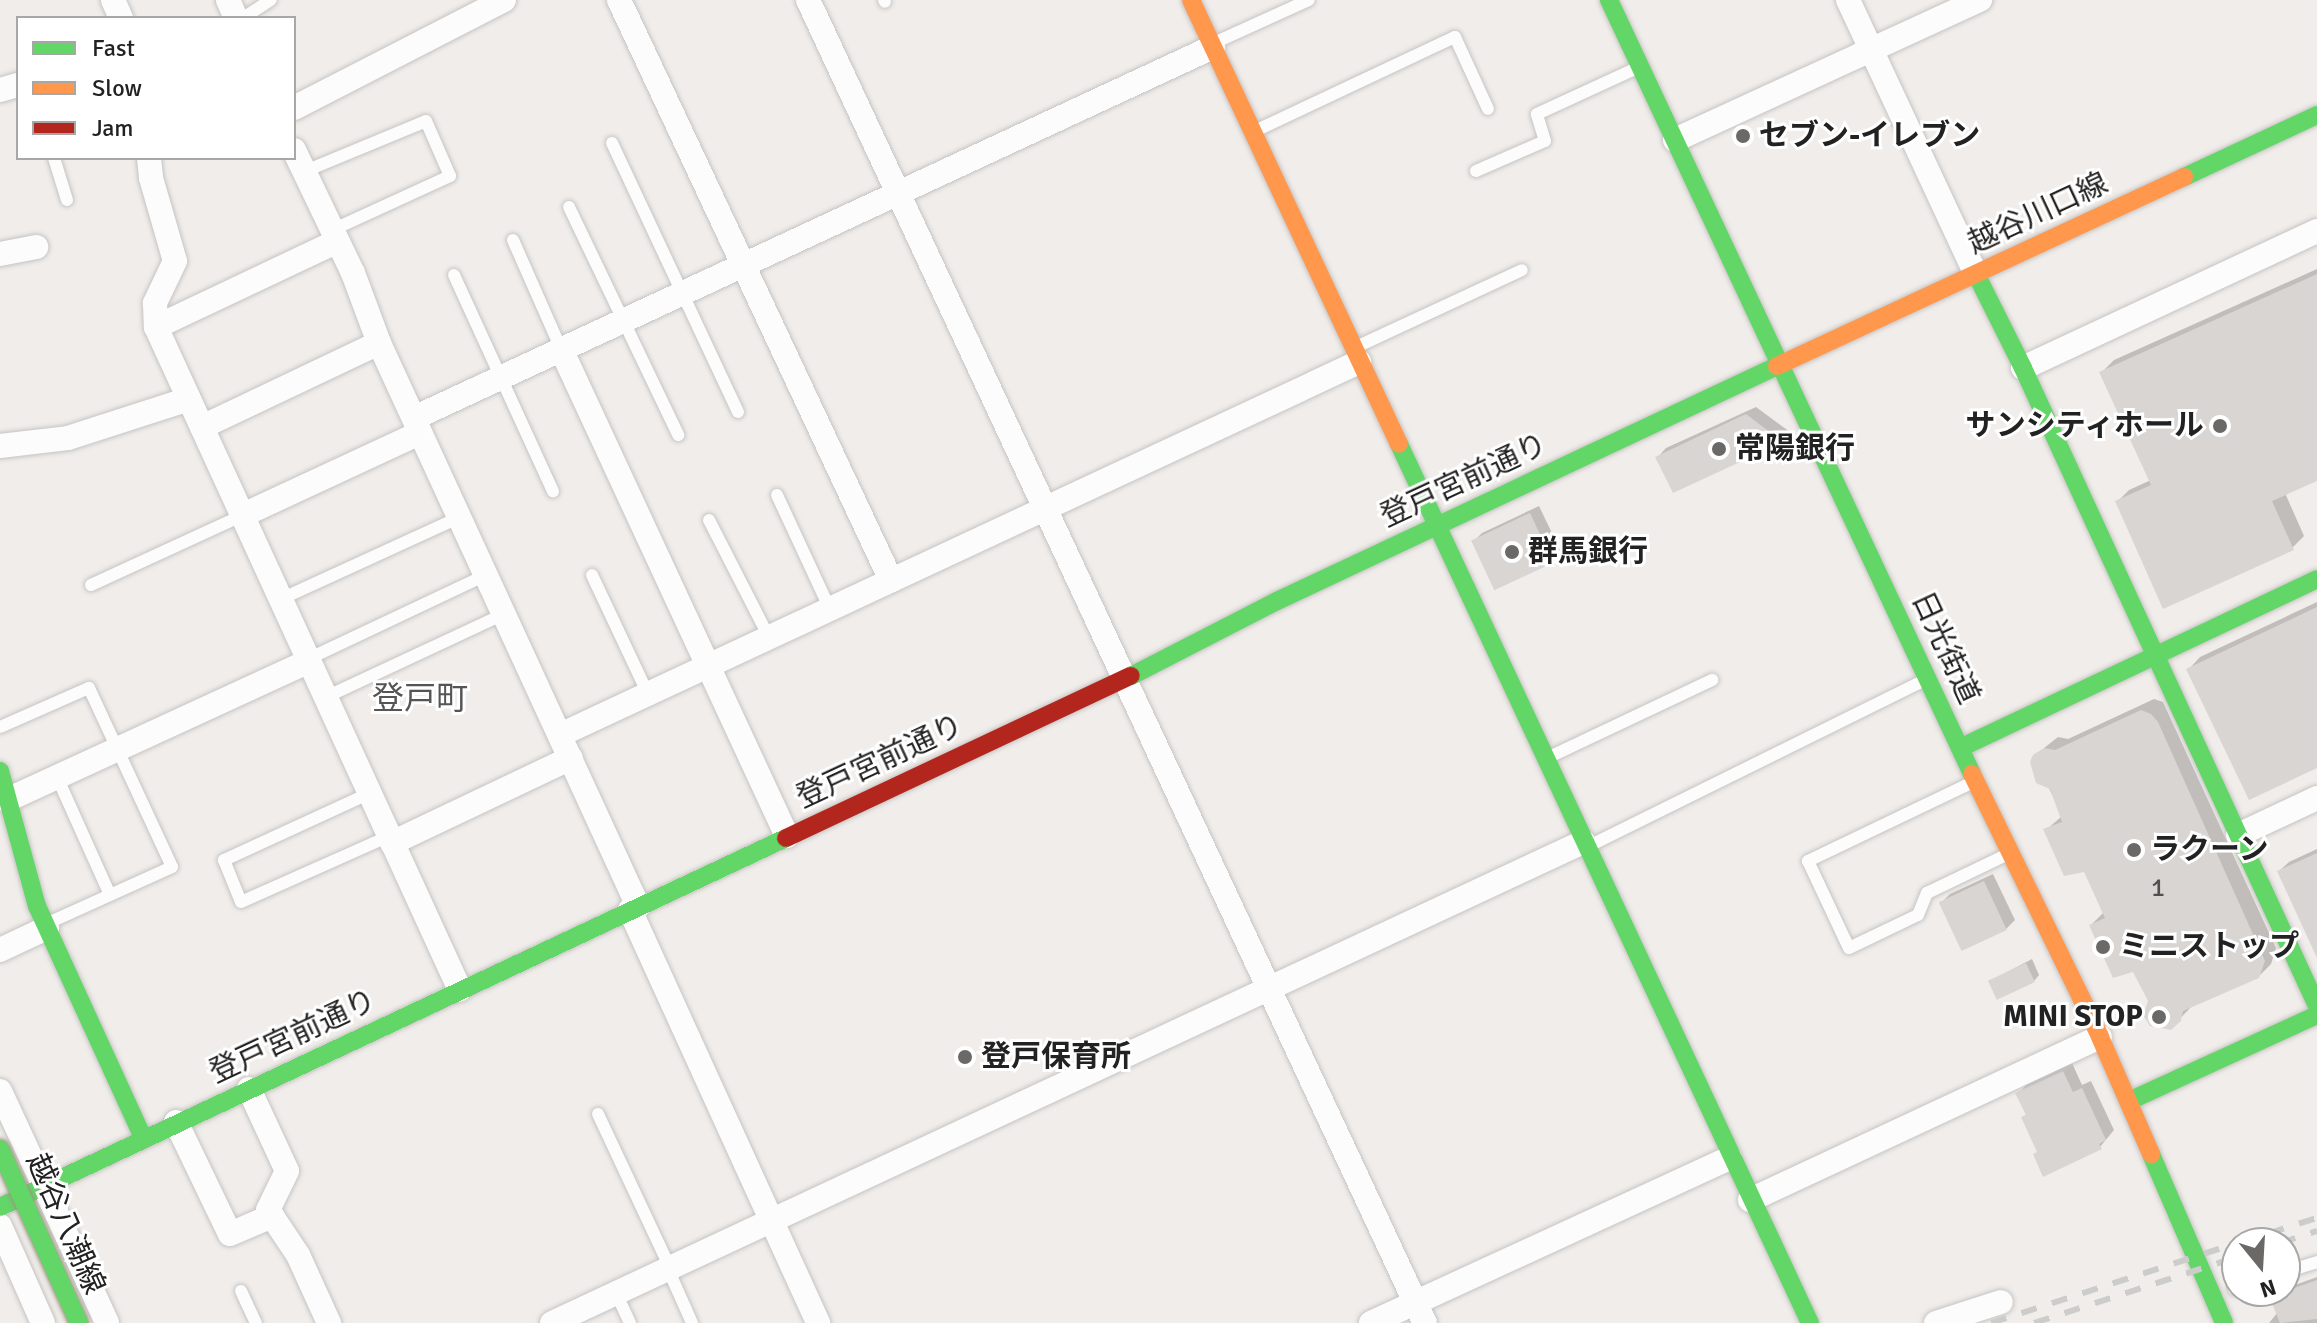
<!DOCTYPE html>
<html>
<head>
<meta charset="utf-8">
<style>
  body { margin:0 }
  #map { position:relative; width:2317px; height:1323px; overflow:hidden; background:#f0edea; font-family:Signika,"Noto Sans JP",sans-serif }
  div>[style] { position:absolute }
  .shadow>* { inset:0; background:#0003 }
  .building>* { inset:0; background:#d8d5d3; transform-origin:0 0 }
  .roads { filter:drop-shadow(0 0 2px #c6c4c3) drop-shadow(0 0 2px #c6c4c3) }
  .lane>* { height:12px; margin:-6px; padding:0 6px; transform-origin:6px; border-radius:6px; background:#fdfcfc }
  .street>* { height:24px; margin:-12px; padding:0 12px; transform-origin:12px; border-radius:12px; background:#fdfcfc }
  .fast>* { height:18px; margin:-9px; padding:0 9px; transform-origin:9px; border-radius:9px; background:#63d668 }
  .slow>* { height:18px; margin:-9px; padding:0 9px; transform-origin:9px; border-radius:9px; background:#ff974d }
  .jam>* { height:18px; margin:-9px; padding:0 9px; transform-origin:9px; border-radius:9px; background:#b3261e }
  .rail>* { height:6px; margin-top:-3px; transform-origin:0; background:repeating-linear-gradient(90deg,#cccccb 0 16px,transparent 0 32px) }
  .bridges { filter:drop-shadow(0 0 2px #9b9781) drop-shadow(0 0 2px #9b9781) }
  .fast-bridge>* { height:18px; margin:-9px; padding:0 9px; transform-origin:9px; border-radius:9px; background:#63d668 }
  .dots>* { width:22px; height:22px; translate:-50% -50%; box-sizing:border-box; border:4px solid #fff; border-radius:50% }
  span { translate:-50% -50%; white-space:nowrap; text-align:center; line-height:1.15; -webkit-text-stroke:6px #fff; paint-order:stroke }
  .number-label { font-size:26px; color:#504f4e }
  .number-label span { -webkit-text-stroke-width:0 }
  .poi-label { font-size:30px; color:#222; font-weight:700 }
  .left { translate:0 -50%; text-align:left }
  .right { translate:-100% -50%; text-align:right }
  .street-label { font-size:30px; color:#222 }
  .neighbourhood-label { font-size:32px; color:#555 }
  .legend { position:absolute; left:16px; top:16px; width:280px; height:144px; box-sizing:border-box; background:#fff; border:2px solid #a7a7a7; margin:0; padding:10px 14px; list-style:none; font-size:24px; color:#222 }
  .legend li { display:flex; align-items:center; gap:16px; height:40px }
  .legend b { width:40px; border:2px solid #a7a7a7 }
  .north { position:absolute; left:2221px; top:1227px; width:80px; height:80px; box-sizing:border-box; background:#fff; border:2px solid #a7a7a7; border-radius:50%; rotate:162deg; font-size:22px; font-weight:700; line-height:32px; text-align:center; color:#222 }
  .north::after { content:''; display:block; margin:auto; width:28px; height:36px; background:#6a6968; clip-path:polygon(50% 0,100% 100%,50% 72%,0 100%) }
</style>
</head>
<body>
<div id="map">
  <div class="shadow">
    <i style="clip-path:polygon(2317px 269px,2317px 478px,2285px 493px,2304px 536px,2292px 548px,2117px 502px,2129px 490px,2151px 480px,2102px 372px,2114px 360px)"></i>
    <i style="clip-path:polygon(1756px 407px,1790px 432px,1781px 440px,1674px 491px,1658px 457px,1666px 448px)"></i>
    <i style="clip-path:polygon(1539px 506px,1561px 552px,1552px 561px,1473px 542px,1482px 533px)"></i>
    <i style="clip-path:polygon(2317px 602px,2317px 766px,2189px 669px,2200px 657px)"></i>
    <i style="clip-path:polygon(2154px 699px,2163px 702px,2276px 948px,2271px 964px,2258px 977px,2193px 1005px,2171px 1028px,2150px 1001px,2134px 970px,2091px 925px,2103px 913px,2085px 869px,2046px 830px,2062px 816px,2034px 756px,2058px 737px,2068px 739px)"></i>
    <i style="clip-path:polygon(2317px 849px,2317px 953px,2279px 871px,2289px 862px)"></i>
    <i style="clip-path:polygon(1993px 874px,2015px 920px,2006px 929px,1941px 903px,1950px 894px)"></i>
    <i style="clip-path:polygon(2032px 959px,2039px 975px,2034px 981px,1990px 981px)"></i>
    <i style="clip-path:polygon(2072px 1063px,2082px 1085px,2091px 1081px,2114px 1130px,2100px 1147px,2039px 1151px,2023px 1117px,2027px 1114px,2018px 1094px,2026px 1085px)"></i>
    <i style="clip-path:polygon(2317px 1277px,2317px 1323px,2269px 1323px,2278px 1312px,2278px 1291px)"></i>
  </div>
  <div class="building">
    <i style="clip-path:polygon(2317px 274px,2317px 481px,2272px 501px,2294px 550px,2163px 609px,2115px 501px,2151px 485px,2099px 372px)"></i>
    <i style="clip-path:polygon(1746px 414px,1783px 442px,1673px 493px,1655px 457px)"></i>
    <i style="left:1530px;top:513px;width:55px;height:65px;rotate:65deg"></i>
    <i style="clip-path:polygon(2317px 607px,2317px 768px,2249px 800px,2186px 669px)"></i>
    <i style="clip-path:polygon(2141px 710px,2151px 714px,2158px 722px,2265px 961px,2259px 978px,2183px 1011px,2181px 1021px,2171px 1030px,2150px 1026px,2143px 1015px,2148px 1001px,2133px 972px,2113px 978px,2089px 925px,2105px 918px,2084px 872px,2064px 876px,2043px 829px,2062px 822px,2050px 789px,2036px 783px,2030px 762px,2033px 755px,2044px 748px,2055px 750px)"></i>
    <i style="clip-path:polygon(2317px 853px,2317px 958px,2277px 871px)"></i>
    <i style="left:1984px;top:881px;width:54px;height:50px;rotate:65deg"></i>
    <i style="left:2026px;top:963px;width:21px;height:42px;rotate:65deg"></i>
    <i style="clip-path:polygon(2063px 1071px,2073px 1092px,2082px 1088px,2106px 1140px,2099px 1144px,2102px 1149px,2043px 1177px,2033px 1154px,2037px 1152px,2021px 1117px,2026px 1115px,2015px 1093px)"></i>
    <i style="clip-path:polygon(2317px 1280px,2317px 1319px,2280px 1323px,2267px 1291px,2286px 1291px)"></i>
  </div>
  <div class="roads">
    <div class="lane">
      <i style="left:884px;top:0;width:2px;rotate:63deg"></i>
      <i style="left:243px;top:18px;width:33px;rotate:-33deg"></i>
      <i style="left:1214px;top:43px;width:104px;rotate:-24.4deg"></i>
      <i style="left:1255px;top:131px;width:221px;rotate:-25.2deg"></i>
      <i style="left:1455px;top:37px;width:79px;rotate:65.4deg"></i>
      <i style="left:612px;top:143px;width:297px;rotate:64.9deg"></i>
      <i style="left:54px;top:158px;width:44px;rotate:72.8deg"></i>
      <i style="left:1476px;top:171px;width:75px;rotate:-23.5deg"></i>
      <i style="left:1545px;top:141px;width:28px;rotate:-107deg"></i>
      <i style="left:1537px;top:114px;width:110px;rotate:-24.7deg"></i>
      <i style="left:303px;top:172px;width:133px;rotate:-22.5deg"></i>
      <i style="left:426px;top:121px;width:60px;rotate:66.4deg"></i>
      <i style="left:450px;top:176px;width:132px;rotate:155.4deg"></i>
      <i style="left:569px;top:207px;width:253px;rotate:64.4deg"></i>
      <i style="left:513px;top:240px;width:119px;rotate:66.2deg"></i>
      <i style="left:454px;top:275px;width:238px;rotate:65.4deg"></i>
      <i style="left:1354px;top:348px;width:185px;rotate:-24.9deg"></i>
      <i style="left:777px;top:495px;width:126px;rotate:65.1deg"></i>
      <i style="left:709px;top:520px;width:131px;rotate:62.9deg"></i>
      <i style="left:592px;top:575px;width:132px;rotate:64.8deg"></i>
      <i style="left:91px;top:585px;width:167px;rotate:-24.7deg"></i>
      <i style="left:281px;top:599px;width:197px;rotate:-24.6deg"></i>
      <i style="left:308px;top:659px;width:197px;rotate:-25.3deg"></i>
      <i style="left:326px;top:697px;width:196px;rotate:-25deg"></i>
      <i style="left:0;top:727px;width:97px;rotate:-23.7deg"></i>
      <i style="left:89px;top:688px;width:197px;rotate:65.1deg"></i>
      <i style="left:172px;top:867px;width:136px;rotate:155.7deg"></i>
      <i style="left:1547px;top:758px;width:183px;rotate:-25.3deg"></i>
      <i style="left:57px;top:777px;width:129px;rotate:65.8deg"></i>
      <i style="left:1971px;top:783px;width:181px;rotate:154.4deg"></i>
      <i style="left:1808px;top:861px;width:96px;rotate:64.8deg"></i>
      <i style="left:1849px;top:948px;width:76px;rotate:-25.6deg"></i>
      <i style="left:1918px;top:915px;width:24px;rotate:-68deg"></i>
      <i style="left:1927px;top:893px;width:88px;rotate:-25.7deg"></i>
      <i style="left:370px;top:793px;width:161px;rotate:155.3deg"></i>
      <i style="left:224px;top:860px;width:45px;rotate:68deg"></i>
      <i style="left:241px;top:902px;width:162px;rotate:-24deg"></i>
      <i style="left:1591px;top:845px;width:373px;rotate:-26.3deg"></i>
      <i style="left:598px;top:1114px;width:170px;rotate:64.9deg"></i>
      <i style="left:668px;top:1269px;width:59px;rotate:66deg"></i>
      <i style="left:2285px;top:1272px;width:34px;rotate:-17deg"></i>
      <i style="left:2234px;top:1289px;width:3px;rotate:-18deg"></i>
      <i style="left:241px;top:1291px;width:35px;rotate:65deg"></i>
      <i style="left:616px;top:1293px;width:33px;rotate:65deg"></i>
    </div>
    <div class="street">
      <i style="left:113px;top:0;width:20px;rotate:66deg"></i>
      <i style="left:228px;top:0;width:20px;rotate:66deg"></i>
      <i style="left:619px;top:0;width:641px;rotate:64.88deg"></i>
      <i style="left:808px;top:0;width:1460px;rotate:65deg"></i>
      <i style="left:1848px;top:0;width:302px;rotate:65deg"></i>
      <i style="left:0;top:90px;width:19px;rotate:-16deg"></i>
      <i style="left:294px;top:108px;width:236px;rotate:-27.2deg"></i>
      <i style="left:1675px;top:140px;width:336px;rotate:-24.7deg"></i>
      <i style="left:294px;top:150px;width:136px;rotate:64.4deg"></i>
      <i style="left:353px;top:273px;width:75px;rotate:69.6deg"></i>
      <i style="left:379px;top:343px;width:620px;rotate:65.3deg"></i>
      <i style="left:149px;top:158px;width:20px;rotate:84deg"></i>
      <i style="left:151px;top:178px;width:86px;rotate:73.9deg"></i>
      <i style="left:175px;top:261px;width:47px;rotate:115.5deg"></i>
      <i style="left:155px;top:303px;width:24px;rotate:88deg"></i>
      <i style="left:156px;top:327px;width:729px;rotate:65.37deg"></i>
      <i style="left:0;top:254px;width:37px;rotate:-11deg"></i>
      <i style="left:156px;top:327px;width:199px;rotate:-25.3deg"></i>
      <i style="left:561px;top:349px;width:537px;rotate:65.11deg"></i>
      <i style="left:2023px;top:368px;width:324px;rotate:-25deg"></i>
      <i style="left:414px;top:418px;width:881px;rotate:-24.91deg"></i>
      <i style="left:202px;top:427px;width:196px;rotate:-25.4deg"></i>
      <i style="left:0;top:446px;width:68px;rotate:-6.7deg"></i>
      <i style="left:68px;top:438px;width:127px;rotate:-17.9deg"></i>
      <i style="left:243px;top:515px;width:195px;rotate:-24.9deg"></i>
      <i style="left:560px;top:735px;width:882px;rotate:-25.02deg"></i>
      <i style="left:7px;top:800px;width:332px;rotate:-24.7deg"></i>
      <i style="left:2238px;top:835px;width:87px;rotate:-25.1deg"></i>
      <i style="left:392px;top:843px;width:198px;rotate:-25.4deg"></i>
      <i style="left:630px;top:910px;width:454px;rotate:65.5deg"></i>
      <i style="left:0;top:950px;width:52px;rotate:-25.1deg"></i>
      <i style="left:249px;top:1089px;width:90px;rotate:65.1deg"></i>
      <i style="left:287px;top:1171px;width:43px;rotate:116deg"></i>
      <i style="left:268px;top:1210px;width:54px;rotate:56.3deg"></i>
      <i style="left:298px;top:1255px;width:75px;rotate:65.5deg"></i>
      <i style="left:0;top:1091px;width:255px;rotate:65.2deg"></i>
      <i style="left:176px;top:1122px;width:124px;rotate:64.3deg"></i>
      <i style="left:230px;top:1234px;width:46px;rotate:-23.2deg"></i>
      <i style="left:1750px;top:1200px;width:386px;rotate:-25deg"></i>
      <i style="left:0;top:1226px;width:106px;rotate:66.1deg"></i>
      <i style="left:552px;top:1323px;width:1138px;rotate:-25.01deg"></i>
      <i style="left:1371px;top:1323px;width:395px;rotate:-24.7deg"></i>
      <i style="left:1936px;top:1323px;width:68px;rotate:-17.9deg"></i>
    </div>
    <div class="fast">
      <i style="left:1609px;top:0;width:855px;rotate:64.87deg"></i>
      <i style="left:2184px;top:177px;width:147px;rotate:-25deg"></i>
      <i style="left:1976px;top:274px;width:105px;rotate:63.4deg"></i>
      <i style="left:2023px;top:368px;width:702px;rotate:65.26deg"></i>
      <i style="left:1399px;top:444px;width:970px;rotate:64.94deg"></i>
      <i style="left:1131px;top:676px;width:164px;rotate:-27.2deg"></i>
      <i style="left:1277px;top:601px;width:552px;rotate:-25.17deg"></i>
      <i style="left:1960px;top:748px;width:395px;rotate:-25.3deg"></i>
      <i style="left:0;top:771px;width:140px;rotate:74.7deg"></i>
      <i style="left:37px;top:906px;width:254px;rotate:65.4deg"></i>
      <i style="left:2129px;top:1101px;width:207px;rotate:-24.6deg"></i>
      <i style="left:2151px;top:1154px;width:184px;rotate:66.6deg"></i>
      <i style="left:0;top:1207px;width:868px;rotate:-25.15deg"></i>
    </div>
    <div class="slow">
      <i style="left:1191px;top:0;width:490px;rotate:64.9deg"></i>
      <i style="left:1777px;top:366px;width:449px;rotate:-24.9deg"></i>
      <i style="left:1972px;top:774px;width:292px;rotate:64deg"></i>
      <i style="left:2100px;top:1037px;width:128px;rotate:66.4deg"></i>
    </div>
    <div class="jam">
      <i style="left:786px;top:838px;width:381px;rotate:-25.2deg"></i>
    </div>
  </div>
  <div class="rail">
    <i style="left:2238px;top:1243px;width:83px;rotate:-17.6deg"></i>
    <i style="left:2280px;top:1243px;width:39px;rotate:-18deg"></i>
    <i style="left:1991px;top:1323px;width:259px;rotate:-18deg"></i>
    <i style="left:2034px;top:1323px;width:213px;rotate:-18deg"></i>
  </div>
  <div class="bridges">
    <div class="fast-bridge">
      <i style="left:0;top:1149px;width:191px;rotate:65.6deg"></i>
    </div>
  </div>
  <div class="dots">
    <i style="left:1743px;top:136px;background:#6a6968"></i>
    <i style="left:2220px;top:426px;background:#6a6968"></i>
    <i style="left:1719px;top:449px;background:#6a6968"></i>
    <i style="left:1512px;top:552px;background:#6a6968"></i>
    <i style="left:2134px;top:850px;background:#6a6968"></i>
    <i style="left:2103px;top:947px;background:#6a6968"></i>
    <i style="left:2159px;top:1017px;background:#6a6968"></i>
    <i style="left:965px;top:1057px;background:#6a6968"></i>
  </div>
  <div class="number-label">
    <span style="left:2158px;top:889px">1</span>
  </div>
  <div class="poi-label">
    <span class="left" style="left:1759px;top:136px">セブン-イレブン</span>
    <span class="right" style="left:2204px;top:426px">サンシティホール</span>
    <span class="left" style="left:1735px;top:449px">常陽銀行</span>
    <span class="left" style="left:1528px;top:552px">群馬銀行</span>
    <span class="left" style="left:2150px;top:850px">ラクーン</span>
    <span class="left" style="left:2119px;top:947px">ミニストップ</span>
    <span class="right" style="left:2143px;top:1017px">MINI STOP</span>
    <span class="left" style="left:981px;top:1057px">登戸保育所</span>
  </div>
  <div class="street-label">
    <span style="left:2038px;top:214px;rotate:-25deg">越谷川口線</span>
    <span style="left:1464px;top:481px;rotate:-25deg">登戸宮前通り</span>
    <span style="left:1945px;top:648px;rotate:65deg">日光街道</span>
    <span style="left:880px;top:762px;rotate:-25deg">登戸宮前通り</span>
    <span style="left:293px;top:1037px;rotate:-25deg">登戸宮前通り</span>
    <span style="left:65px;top:1224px;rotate:66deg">越谷八潮線</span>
  </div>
  <div class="neighbourhood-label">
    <span style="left:420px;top:699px">登戸町</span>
  </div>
  <ul class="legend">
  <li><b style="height:10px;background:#63d668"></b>Fast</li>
  <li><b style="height:10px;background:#ff974d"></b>Slow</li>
  <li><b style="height:10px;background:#b3261e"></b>Jam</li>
  </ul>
  <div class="north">N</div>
</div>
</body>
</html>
